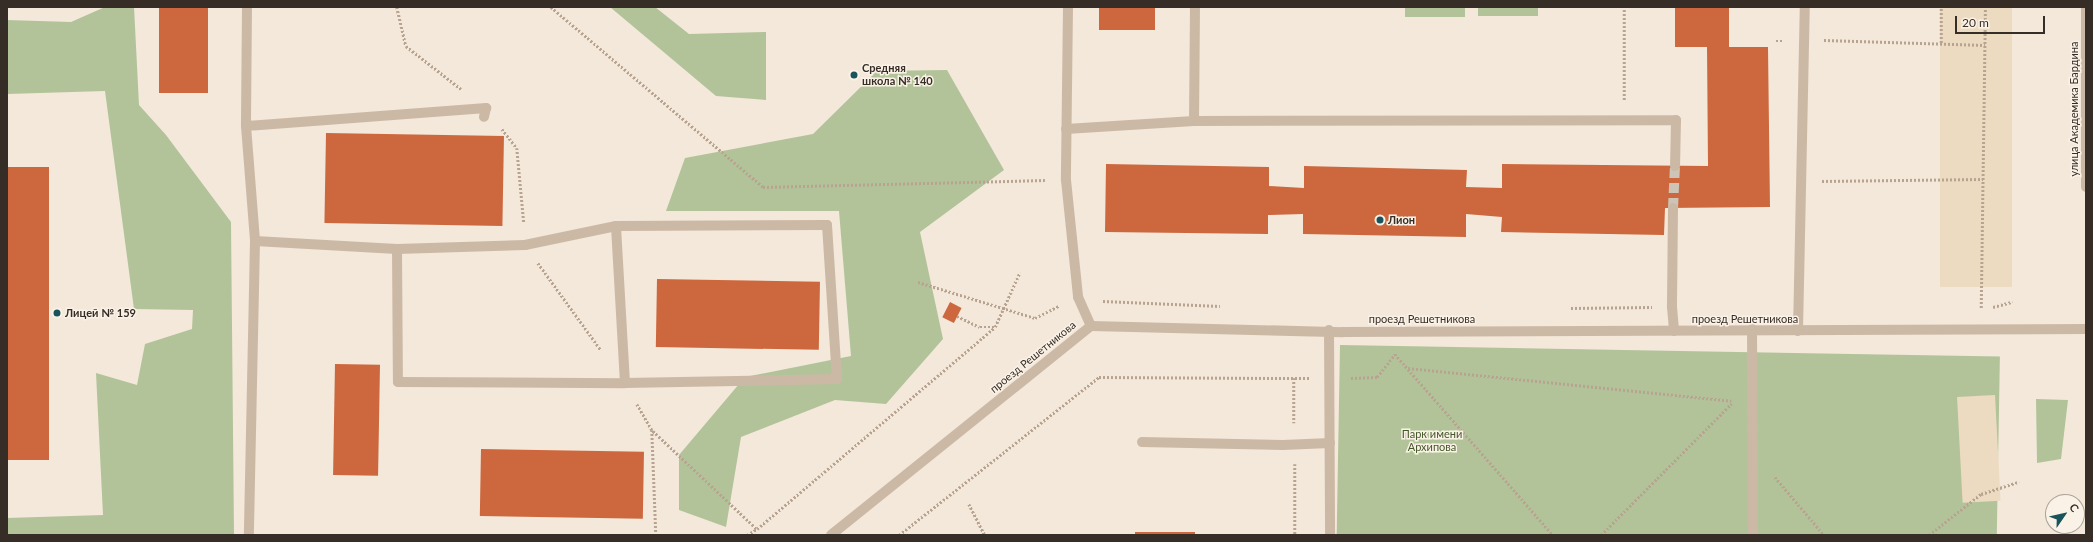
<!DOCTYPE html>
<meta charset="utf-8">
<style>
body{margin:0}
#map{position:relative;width:2093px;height:542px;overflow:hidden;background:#f3e8da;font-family:Lato,sans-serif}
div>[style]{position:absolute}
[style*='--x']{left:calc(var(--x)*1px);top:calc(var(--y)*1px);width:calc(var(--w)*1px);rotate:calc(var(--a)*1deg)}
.green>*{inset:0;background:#b2c399;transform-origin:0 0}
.plaza>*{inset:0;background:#ecdbc0;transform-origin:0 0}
.building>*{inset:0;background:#cd683e;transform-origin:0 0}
.minor-tunnel>*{height:10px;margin-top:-5px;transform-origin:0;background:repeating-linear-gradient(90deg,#cdc3b6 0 10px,transparent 0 15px)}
.path>*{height:2.5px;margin-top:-1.25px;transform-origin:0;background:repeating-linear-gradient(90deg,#b7a38f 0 2px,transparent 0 4px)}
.minor>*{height:10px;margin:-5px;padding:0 5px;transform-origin:5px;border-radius:5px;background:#ccb9a5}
.dots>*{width:11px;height:11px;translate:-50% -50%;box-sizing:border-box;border:2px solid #faf2e6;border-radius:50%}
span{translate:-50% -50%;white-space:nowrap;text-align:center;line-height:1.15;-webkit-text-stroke:3px #faf2e6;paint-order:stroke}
.poi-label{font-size:11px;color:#372d27;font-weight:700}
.left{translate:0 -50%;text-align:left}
.street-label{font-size:11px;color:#372d27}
.park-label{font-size:11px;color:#435729}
.frame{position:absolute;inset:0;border:8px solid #372d27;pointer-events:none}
.north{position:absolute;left:2045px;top:494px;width:40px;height:40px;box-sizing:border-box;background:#faf2e6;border:1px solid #aca39a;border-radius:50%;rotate:56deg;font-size:11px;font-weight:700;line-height:16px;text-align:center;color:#372d27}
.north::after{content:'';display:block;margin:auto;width:14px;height:18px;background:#1a535b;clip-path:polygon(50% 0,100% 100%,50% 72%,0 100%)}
.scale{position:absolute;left:1955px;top:16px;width:90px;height:18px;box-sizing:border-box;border:2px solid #372d27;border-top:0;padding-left:5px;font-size:12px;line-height:14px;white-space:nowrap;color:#372d27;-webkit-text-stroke:3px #faf2e6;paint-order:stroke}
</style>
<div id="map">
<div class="green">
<div style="clip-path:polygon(105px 7px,134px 7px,139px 105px,166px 135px,231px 222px,234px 535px,7px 535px,7px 518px,103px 515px,96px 373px,137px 385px,145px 344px,192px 329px,193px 310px,134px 309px,105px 91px,7px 94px,7px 20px,71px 22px)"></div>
<div style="clip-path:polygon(610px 7px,655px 7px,689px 34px,766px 32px,766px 100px,716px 96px)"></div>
<div style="left:1405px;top:7px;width:60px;height:10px"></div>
<div style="left:1478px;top:7px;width:60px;height:9px"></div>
<div style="clip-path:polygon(947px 70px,1004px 170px,920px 232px,943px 339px,886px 404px,835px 400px,741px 437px,726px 527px,679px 510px,679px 455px,745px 377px,851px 356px,839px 211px,666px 211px,685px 158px,813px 134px,877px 71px)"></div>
<div style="left:1340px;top:345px;width:660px;height:190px;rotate:1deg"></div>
<div style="clip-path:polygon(2036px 399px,2068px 400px,2061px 459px,2037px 463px)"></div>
</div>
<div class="plaza">
<div style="left:1940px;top:7px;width:72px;height:280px"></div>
<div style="left:1995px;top:395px;width:106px;height:38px;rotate:87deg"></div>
</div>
<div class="building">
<div style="left:159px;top:7px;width:49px;height:86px"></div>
<div style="left:1099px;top:7px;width:56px;height:23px"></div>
<div style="clip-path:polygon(1675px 7px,1729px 7px,1729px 47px,1768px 47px,1770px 207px,1665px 208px,1664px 235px,1501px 232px,1502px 217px,1466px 214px,1466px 237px,1303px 234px,1303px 214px,1268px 215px,1268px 234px,1105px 232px,1106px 164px,1269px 167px,1269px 186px,1304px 188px,1304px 166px,1467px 170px,1466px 187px,1502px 188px,1502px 164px,1708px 166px,1707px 47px,1675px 47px)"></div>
<div style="left:326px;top:133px;width:178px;height:90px;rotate:1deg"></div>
<div style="left:7px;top:167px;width:42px;height:293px"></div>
<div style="left:657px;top:279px;width:163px;height:68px;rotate:1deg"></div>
<div style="left:950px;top:302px;width:13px;height:17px;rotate:27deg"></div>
<div style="left:335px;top:364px;width:45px;height:111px;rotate:1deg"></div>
<div style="left:481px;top:449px;width:163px;height:67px;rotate:1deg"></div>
<div style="left:1135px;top:532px;width:60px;height:3px"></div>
</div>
<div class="minor-tunnel">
<div style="--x:1673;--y:208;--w:42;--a:-87.3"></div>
</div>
<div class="path">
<div style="--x:397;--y:7;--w:40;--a:77"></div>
<div style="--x:406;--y:46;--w:70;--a:38"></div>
<div style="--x:551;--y:7;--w:278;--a:40.3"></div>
<div style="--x:763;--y:187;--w:282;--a:-1.4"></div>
<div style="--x:1824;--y:40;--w:161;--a:1.8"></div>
<div style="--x:1776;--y:41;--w:7;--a:0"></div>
<div style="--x:1941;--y:43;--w:36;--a:-90"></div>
<div style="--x:1624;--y:100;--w:93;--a:-90"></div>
<div style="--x:502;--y:129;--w:24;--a:52"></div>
<div style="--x:517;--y:148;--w:76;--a:84.7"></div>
<div style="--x:1822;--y:181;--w:161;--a:-0.7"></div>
<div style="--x:538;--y:263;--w:107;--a:54.1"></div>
<div style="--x:918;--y:282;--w:122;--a:17.1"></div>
<div style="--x:1035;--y:318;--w:27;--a:-27"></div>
<div style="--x:1103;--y:301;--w:117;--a:2.4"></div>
<div style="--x:1993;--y:307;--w:20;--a:-15"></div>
<div style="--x:1571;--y:308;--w:81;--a:-0.7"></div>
<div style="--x:1981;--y:308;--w:301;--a:-89.2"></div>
<div style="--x:957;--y:316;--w:25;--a:26"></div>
<div style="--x:980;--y:327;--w:15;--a:0"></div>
<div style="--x:1408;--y:368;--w:325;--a:5.8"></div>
<div style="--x:1294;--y:378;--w:45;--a:90"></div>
<div style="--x:1351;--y:378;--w:26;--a:-2"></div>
<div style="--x:1377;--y:377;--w:29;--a:-52"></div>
<div style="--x:1395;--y:354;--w:240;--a:48.9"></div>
<div style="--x:637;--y:404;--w:30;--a:60"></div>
<div style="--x:652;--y:430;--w:105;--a:87.8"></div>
<div style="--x:653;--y:431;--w:143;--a:43.3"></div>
<div style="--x:1295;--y:464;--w:71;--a:90"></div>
<div style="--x:1775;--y:477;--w:76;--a:49.8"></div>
<div style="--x:969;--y:504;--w:35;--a:63"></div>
<div style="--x:747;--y:535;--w:12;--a:-31"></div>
<div style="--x:757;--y:529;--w:312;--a:-40.3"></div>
<div style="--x:995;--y:327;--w:60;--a:-65.6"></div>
<div style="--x:899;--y:535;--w:255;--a:-38.3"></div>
<div style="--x:1099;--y:377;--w:211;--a:0.3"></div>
<div style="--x:1601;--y:535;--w:185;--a:-45.2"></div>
<div style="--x:1929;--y:535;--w:66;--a:-38.3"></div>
<div style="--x:1981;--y:494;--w:40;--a:-18"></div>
</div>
<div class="minor">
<div style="--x:247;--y:7;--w:119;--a:90.5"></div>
<div style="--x:246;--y:126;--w:115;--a:85.5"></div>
<div style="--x:255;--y:241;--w:294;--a:91.2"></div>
<div style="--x:1068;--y:7;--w:173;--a:90.7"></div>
<div style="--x:1066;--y:180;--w:118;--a:84.1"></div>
<div style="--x:1078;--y:297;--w:32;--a:66"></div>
<div style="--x:1195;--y:7;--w:114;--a:90.5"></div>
<div style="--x:1194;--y:121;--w:482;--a:-0.1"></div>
<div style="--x:1676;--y:120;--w:46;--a:91.2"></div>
<div style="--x:2086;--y:7;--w:180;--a:90"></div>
<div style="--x:246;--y:126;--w:241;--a:-4.3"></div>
<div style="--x:486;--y:108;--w:9;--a:103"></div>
<div style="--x:1066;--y:129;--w:128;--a:-3.6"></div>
<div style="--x:1673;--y:208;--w:99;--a:90.6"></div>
<div style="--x:1672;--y:307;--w:24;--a:85"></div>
<div style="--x:255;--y:241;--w:142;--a:3.2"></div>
<div style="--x:397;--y:249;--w:128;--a:-1.8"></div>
<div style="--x:525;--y:245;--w:93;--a:-11.8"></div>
<div style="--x:616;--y:226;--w:211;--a:-0.3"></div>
<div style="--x:827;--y:225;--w:154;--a:86.3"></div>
<div style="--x:837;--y:379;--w:212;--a:178.9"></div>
<div style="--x:397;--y:249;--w:133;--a:89.6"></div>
<div style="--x:398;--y:382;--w:227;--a:0.3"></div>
<div style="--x:625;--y:383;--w:157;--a:-93.3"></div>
<div style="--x:1752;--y:329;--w:206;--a:89.7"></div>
<div style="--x:1329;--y:330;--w:205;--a:89.7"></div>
<div style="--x:1798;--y:331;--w:324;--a:-88.8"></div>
<div style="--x:1142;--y:442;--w:141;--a:1.2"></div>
<div style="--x:1283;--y:445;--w:47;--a:-2.4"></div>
<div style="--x:831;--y:535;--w:334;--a:-38.8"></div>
<div style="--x:1091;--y:326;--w:252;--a:1.4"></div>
<div style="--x:1343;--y:332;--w:743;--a:-0.23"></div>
</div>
<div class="dots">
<div style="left:854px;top:75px;background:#1a535b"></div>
<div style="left:1380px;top:220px;background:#1a535b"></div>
<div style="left:57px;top:313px;background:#1a535b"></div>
</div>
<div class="poi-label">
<span class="left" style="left:862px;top:75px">Средняя<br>школа № 140</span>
<span class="left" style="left:1388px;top:220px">Лион</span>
<span class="left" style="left:65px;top:313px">Лицей № 159</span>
</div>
<div class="street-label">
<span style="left:2074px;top:109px;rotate:-90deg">улица Академика Бардина</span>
<span style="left:1422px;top:319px">проезд Решетникова</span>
<span style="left:1745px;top:319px">проезд Решетникова</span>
<span style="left:1033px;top:357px;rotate:-39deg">проезд Решетникова</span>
</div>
<div class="park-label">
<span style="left:1432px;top:441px">Парк имени<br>Архипова</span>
</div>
<div class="frame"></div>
<div class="north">С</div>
<div class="scale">20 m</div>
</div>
